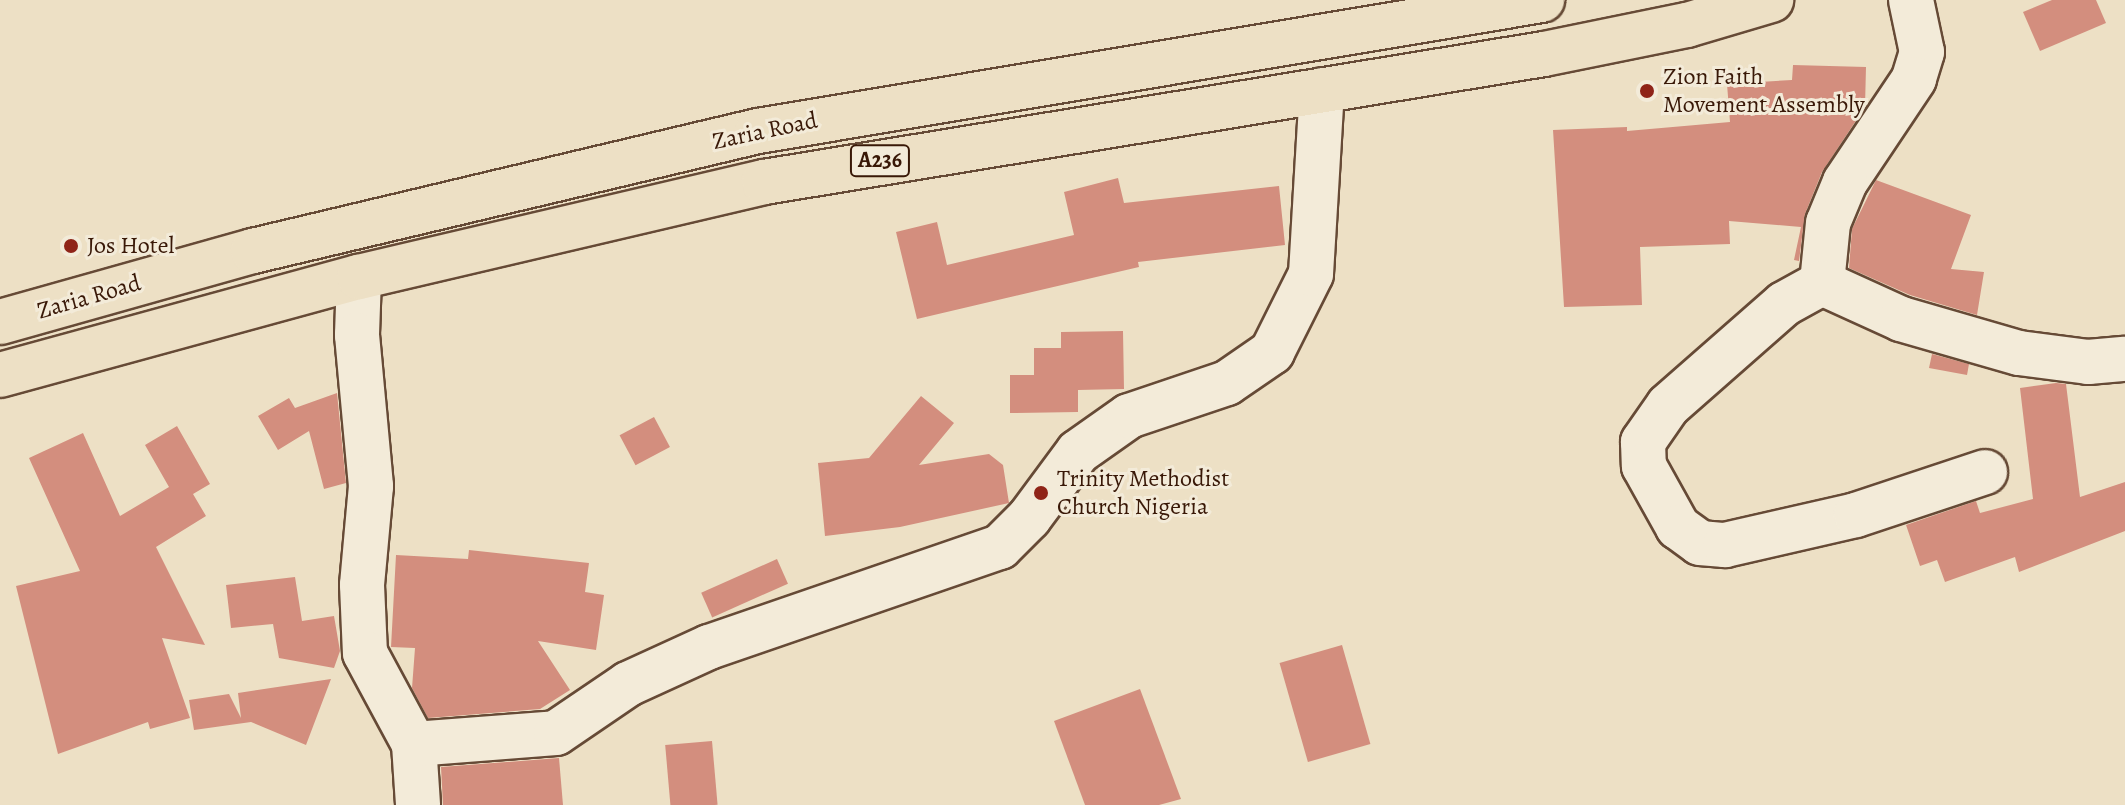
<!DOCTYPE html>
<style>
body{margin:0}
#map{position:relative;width:2125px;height:805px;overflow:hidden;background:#ede0c5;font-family:Alegreya,serif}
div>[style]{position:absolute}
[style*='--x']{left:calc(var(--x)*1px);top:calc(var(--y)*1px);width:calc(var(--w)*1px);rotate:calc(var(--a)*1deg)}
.building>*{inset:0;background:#d38e7e;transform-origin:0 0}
.roads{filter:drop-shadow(2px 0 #664a36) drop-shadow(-2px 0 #664a36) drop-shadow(0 2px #664a36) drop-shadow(0 -2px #664a36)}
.minor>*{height:44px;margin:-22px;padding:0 22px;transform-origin:22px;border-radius:22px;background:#f3ebd9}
.highway>*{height:44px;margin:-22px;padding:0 22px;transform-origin:22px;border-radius:22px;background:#ede0c5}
.dots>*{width:22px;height:22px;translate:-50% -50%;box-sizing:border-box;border:4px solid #f3ebd9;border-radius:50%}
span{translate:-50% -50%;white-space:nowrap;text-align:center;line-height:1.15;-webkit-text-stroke:6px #f3ebd9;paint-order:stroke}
.shield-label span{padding:2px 6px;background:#f3ebd9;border:2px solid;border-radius:6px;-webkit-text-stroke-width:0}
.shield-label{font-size:22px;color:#391807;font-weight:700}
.poi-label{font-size:24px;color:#391807}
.left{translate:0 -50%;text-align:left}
.street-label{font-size:24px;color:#391807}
</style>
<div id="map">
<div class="building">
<div style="clip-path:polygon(2052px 0,2096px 0,2106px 23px,2040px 51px,2023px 12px)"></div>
<div style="clip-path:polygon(1793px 65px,1866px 67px,1865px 107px,1822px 172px,1805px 214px,1799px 261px,1794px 260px,1801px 227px,1729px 221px,1730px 244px,1640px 247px,1642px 305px,1564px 307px,1553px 130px,1627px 127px,1627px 131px,1730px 122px,1727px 84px,1792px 80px)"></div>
<div style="clip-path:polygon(1118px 178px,1124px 203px,1279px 186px,1285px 245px,1138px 262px,1139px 267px,917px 319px,896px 232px,937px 222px,947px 265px,1074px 235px,1064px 192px)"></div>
<div style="clip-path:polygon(1876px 180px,1971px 215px,1951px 269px,1984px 272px,1977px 315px,1910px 295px,1849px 268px,1852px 229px)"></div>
<div style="clip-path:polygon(1123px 331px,1124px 389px,1078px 390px,1078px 412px,1010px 413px,1010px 375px,1034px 375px,1034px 348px,1061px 348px,1061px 332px)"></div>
<div style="clip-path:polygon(1932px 354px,1969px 364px,1967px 375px,1929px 368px)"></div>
<div style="clip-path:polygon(2056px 383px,2066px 384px,2080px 497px,2125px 482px,2125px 531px,2019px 572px,2015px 557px,1945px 582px,1937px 560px,1920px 566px,1906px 525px,1976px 501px,1980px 513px,2033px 499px,2020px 388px)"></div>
<div style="clip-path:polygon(337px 393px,346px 483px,324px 489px,309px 431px,278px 450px,258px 416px,289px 398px,295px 408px)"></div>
<div style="clip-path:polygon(921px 396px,954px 423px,919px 465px,989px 454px,1003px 465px,1009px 503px,900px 527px,825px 536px,818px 463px,869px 458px)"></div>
<div style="left:654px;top:417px;width:34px;height:39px;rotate:62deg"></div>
<div style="clip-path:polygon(177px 426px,210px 484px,193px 494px,206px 516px,156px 547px,205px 645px,162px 638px,190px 718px,150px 729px,148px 722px,58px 754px,16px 586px,80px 571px,29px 458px,83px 433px,120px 516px,169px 487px,145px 445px)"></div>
<div style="clip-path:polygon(469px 550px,589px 563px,585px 592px,604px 595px,596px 650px,538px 641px,570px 690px,540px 709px,428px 718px,412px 688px,415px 648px,391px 647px,396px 555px,468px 559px)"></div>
<div style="left:777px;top:559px;width:27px;height:83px;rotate:66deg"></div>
<div style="clip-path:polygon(295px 577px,302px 621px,334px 616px,340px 651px,334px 668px,279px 658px,273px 624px,231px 628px,226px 585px)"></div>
<div style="left:1342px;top:645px;width:103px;height:65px;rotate:74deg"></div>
<div style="clip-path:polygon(331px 679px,306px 745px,251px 722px,194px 730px,189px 700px,229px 694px,241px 718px,238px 693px)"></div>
<div style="clip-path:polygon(1140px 689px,1181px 799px,1159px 805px,1085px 805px,1054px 721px)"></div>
<div style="left:712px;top:741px;width:64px;height:47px;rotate:85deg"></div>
<div style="clip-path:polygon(559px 758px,563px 805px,443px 805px,441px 767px)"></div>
</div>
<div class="roads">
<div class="minor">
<div style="--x:1911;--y:0;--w:53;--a:78.1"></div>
<div style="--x:1922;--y:52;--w:28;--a:107"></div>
<div style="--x:1914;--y:79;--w:124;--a:123.8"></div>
<div style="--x:1845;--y:182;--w:44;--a:112.5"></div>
<div style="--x:1828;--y:223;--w:60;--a:95.7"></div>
<div style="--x:1822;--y:283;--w:43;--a:151.1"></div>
<div style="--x:1784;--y:304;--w:154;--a:138.7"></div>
<div style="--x:1668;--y:406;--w:44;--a:124.8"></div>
<div style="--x:1643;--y:442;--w:24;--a:88"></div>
<div style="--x:1644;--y:466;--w:70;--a:60.9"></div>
<div style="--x:1678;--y:527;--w:27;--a:36"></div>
<div style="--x:1700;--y:543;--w:25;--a:5"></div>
<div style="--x:1725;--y:545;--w:134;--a:-12.9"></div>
<div style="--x:1856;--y:515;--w:136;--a:-18.4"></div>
<div style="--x:359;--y:277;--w:58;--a:92"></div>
<div style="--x:357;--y:335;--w:152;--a:84.7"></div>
<div style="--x:371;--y:486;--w:99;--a:95.2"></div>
<div style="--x:362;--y:585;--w:68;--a:87.5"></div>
<div style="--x:365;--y:653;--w:103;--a:61.7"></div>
<div style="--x:414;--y:744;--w:61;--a:86.2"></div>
<div style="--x:1822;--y:283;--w:87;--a:24.5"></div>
<div style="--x:1901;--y:319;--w:123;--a:16.1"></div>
<div style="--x:2019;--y:353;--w:70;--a:7.4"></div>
<div style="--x:2088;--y:362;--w:37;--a:-5"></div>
<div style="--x:414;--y:744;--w:142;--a:-4.4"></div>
<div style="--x:556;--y:733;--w:87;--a:-34.2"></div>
<div style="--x:628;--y:684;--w:89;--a:-24.6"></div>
<div style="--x:709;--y:647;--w:308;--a:-19"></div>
<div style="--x:1000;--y:547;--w:41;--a:-45"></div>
<div style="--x:1029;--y:518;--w:82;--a:-53.4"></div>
<div style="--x:1078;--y:452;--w:62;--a:-35.2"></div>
<div style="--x:1129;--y:416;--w:103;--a:-18.6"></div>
<div style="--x:1227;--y:383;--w:55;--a:-34.6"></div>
<div style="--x:1272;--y:352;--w:87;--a:-63.4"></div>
<div style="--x:1311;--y:274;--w:184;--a:-86.6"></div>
</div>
<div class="highway">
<div style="--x:0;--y:322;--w:263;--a:-15.7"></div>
<div style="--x:253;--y:251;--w:519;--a:-13.37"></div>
<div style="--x:758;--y:131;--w:795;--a:-9.49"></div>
<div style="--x:0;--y:375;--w:372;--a:-15.3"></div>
<div style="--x:359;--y:277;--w:416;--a:-13.2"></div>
<div style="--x:764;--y:182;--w:790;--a:-9.32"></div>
<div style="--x:1544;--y:54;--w:146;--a:-11.5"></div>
<div style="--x:1687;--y:25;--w:88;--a:-16.6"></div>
</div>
</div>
<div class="dots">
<div style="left:1647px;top:91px;background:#8f2418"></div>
<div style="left:71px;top:246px;background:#8f2418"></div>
<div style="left:1041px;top:493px;background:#8f2418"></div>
</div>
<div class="shield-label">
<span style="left:880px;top:161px">A236</span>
</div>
<div class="poi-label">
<span class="left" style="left:1663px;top:91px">Zion Faith<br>Movement Assembly</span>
<span class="left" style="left:87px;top:246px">Jos Hotel</span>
<span class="left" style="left:1057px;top:493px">Trinity Methodist<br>Church Nigeria</span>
</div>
<div class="street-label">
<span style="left:765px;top:131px;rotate:-12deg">Zaria Road</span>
<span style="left:89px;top:297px;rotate:-16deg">Zaria Road</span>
</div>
</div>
